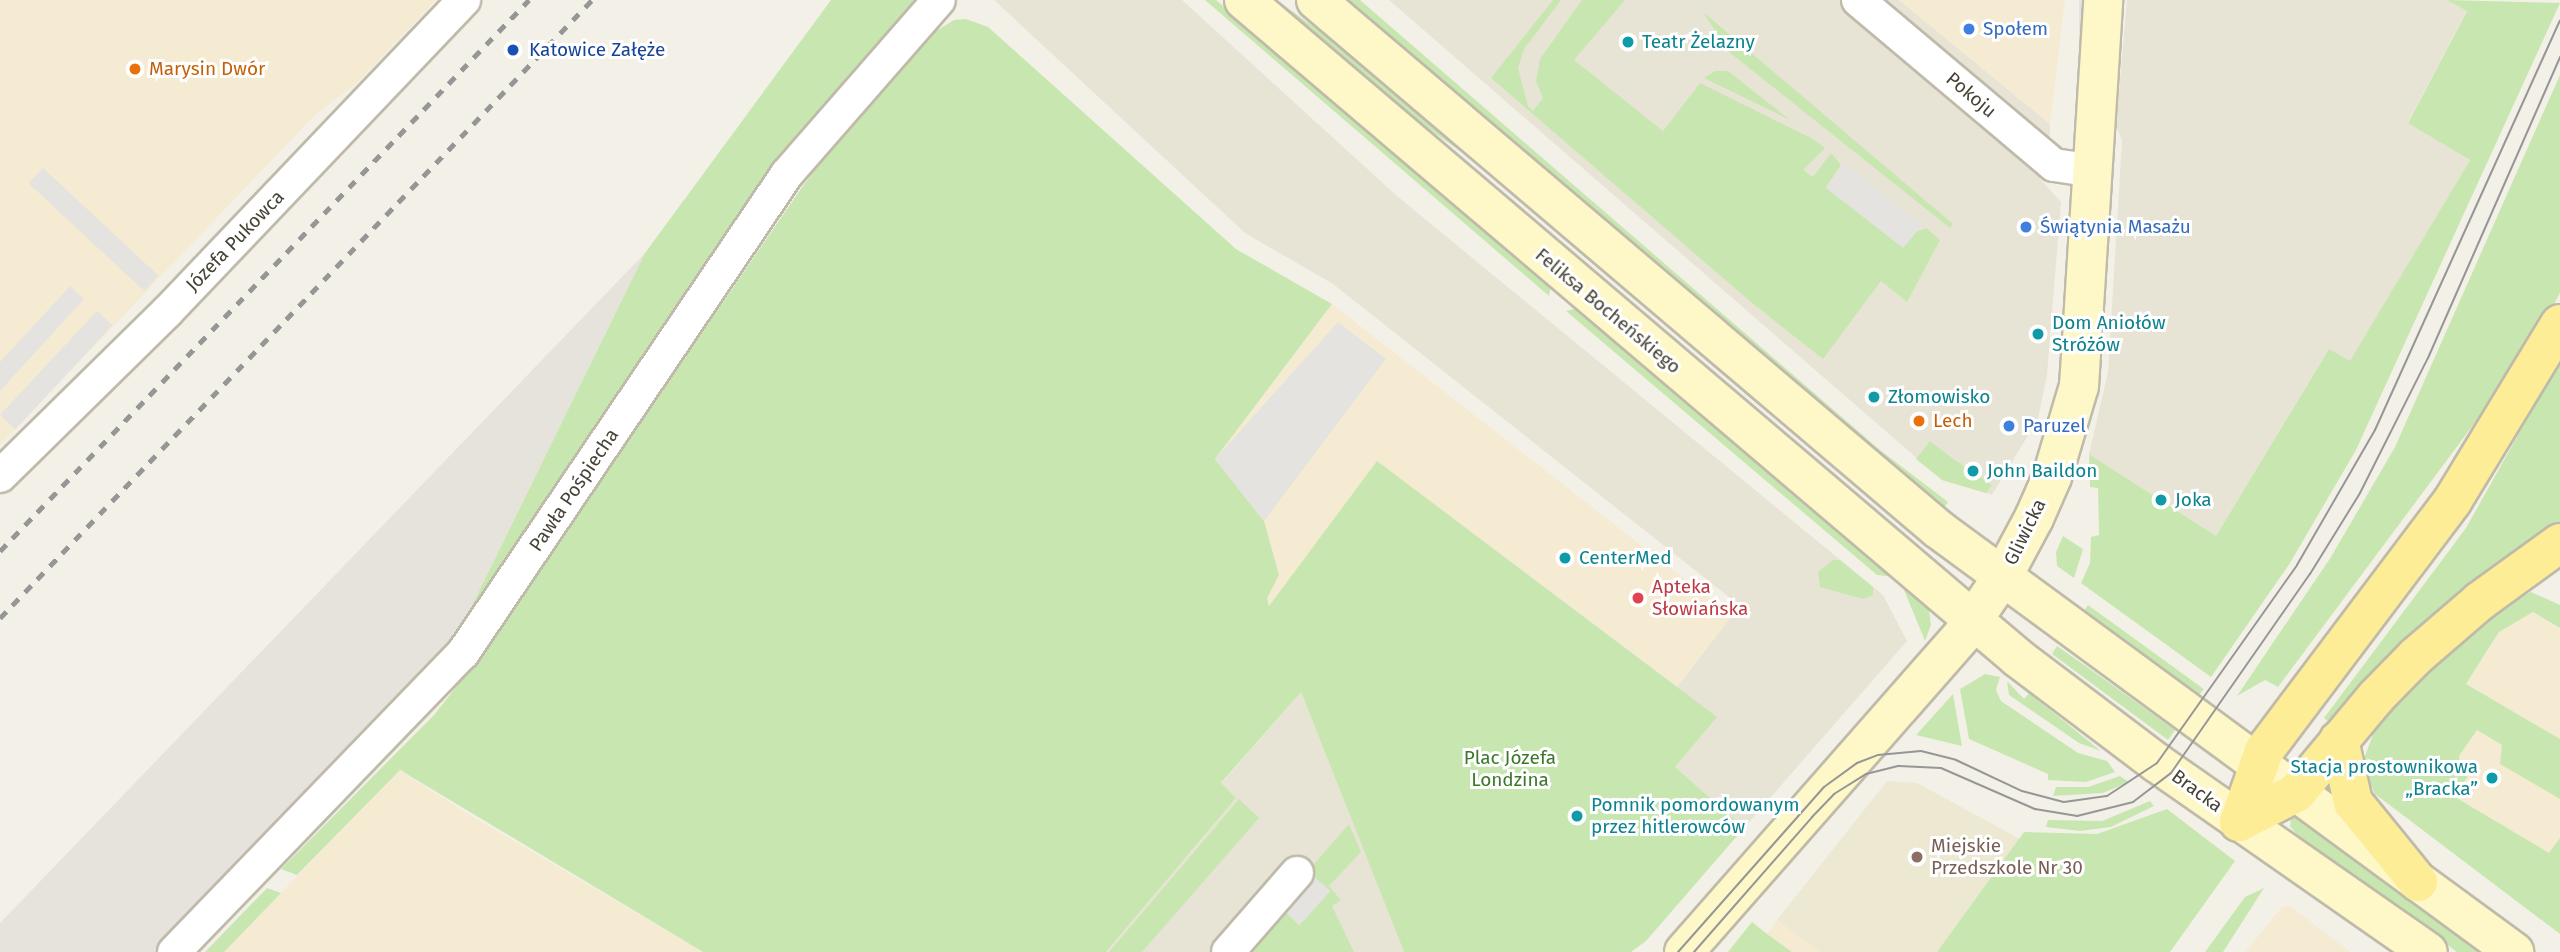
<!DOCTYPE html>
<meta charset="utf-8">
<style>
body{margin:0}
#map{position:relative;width:2560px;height:952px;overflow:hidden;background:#f3f1e7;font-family:"Fira Sans",sans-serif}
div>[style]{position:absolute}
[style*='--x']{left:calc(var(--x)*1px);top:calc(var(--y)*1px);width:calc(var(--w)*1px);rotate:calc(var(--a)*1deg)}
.residential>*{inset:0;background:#e7e4d5}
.commercial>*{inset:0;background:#f5ebd2}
.industrial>*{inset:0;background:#e6e3dc}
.education>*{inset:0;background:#ece8d1}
.green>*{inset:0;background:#c8e7b0;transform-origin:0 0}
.parking>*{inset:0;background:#e5e3df;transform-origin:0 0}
.roads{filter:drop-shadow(2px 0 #bfbaaa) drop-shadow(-2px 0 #bfbaaa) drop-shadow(0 2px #bfbaaa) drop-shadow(0 -2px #bfbaaa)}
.street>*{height:32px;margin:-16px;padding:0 16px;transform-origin:16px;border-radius:16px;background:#fff}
.secondary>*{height:38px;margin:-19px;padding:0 19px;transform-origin:19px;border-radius:19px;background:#fef7c7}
.primary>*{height:38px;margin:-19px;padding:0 19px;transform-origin:19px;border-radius:19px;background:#fded96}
.tram>*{height:2px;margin:-1px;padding:0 1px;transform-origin:1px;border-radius:1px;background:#969696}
.rail>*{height:5px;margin-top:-2.5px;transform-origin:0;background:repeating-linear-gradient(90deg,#969696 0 9px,transparent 0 18px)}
.dots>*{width:19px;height:19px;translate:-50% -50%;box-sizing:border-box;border:4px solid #fff;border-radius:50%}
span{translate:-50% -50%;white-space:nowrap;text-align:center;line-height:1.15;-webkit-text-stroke:6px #fff;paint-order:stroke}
.shop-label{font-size:19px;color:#366cbe}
.left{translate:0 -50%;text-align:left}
.culture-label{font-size:19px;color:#0d838f}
.right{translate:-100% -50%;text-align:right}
.transit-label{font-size:19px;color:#164399}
.food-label{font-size:19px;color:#c56008}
.street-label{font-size:19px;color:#464236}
.health-label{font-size:19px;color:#be3a42}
.park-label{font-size:19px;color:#3d782a}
.education-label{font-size:19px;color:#785e54}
</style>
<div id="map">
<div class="residential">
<div style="clip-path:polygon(994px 0,1182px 0,1397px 196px,1883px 595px,1907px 641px,1744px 828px,1674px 767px,1716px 717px,1677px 687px,1739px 605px,1333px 284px,1245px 233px)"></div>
<div style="clip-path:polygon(1389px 0,1899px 0,2050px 124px,2050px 145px,2040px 179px,2061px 202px,2047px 375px,2038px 419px,1992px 495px,1942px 480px)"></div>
<div style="clip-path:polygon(2127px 0,2447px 0,2467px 10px,2408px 122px,2470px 160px,2350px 362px,2329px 349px,2216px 536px,2089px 454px,2108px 372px,2122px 141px,2116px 125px)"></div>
<div style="clip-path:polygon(1301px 692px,1404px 952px,1106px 952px,1236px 798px,1221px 784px)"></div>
</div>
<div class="commercial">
<div style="clip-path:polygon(0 0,436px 0,357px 83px,313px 117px,0 445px)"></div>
<div style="clip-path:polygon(1899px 0,2065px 0,2050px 124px)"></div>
<div style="clip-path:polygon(1332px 304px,1732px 616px,1677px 687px,1377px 462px,1269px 607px,1215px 459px)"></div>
<div style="clip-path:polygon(2533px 612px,2560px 629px,2560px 902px,2405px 755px,2466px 684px,2499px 632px)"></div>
<div style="clip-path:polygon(399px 770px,468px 814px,703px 952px,224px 952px)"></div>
<div style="clip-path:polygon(2290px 906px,2351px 952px,2245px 952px,2282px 907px)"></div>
<div style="clip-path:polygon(1777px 920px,1820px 952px,1727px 952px,1752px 922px,1767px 934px)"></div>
</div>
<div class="industrial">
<div style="clip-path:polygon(645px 253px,455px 640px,158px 952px,0 952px,0 923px)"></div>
</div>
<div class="education">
<div style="clip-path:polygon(1887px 781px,1917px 783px,2020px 839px,1937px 952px,1820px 952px,1777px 920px)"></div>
</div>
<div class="green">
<div style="clip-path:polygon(831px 0,923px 0,455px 640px,645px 253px)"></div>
<div style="clip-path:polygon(1205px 0,1216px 0,1551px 284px,1549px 296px)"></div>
<div style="clip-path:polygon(1266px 0,1277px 0,1374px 71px,1766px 401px,1761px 407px,1470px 158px,1355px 77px)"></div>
<div style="clip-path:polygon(1338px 0,1360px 0,1880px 450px,1948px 502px,1941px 512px)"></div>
<div style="clip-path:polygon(1553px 0,1561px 0,1524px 49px,1518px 68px,1528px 106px,1533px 111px,1543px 98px,1536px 81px,1540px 59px,1582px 0,1625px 0,1574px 60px,1663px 131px,1700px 83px,1813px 139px,1825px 148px,1803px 170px,1813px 177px,1831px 153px,1841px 165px,1826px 187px,1903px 247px,1917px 231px,1926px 228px,1940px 240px,1907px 302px,1881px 281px,1823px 359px,1751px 302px,1491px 78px)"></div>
<div style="clip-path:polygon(2447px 0,2560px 3px,2356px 450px,2290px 563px,2211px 677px,2081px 583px,2090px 563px,2091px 537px,2099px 535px,2098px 488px,2090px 487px,2089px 454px,2216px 536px,2329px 349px,2350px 361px,2470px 160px,2408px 123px,2467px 11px)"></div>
<div style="clip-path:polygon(1703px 12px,1953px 224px,1950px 228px,1729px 52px)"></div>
<div style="clip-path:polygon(966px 19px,988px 27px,1236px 249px,1332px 304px,1215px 459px,1264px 521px,1279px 575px,1267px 598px,1269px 606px,1377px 461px,1717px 717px,1675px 767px,1744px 828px,1646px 941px,1631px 952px,1404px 952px,1301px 692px,1221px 783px,1236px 798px,1106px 952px,703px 952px,400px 770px,297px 875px,281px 869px,434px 715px,475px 663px,805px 183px,866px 105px,933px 33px,954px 20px)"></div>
<div style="clip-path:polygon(1715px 71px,1728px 71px,1790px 120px,1704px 78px)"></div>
<div style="clip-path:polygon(2560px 75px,2560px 293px,2555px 302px,2520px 362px,2278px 687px,2265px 680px,2237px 696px,2331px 557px,2395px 447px)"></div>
<div style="clip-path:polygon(1578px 308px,1892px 571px,1887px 576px,1877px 575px,1566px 311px)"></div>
<div style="clip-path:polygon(2560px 360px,2560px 525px,2333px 725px,2324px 718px,2466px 528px)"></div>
<div style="clip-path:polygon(1930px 441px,1952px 458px,1992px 485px,1986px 493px,1942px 480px,1916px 459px)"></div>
<div style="clip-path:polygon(2063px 536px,2083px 549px,2074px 578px,2057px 566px,2056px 552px)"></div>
<div style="clip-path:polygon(1833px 560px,1840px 560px,1873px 587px,1873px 595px,1863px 599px,1820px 587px,1818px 572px)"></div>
<div style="clip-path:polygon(1905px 582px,1929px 610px,1931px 625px,1925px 641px,1902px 585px)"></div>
<div style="clip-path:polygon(2531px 592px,2560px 605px,2560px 628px,2533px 612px,2499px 632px,2466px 684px,2560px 739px,2560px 799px,2500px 764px,2502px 745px,2477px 730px,2459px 756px,2460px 765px,2470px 772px,2455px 797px,2549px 853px,2560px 838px,2560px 934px,2375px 794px,2361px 767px,2375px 729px,2407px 691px,2487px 618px)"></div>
<div style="left:2088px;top:605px;width:143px;height:13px;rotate:36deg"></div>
<div style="clip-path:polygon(2057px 646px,2090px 669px,2175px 730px,2168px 740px,2052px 654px)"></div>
<div style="clip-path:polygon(1985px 674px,2000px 677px,1996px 690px,2001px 701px,2078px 753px,2107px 761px,2115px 772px,2086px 782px,2048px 780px,2048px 774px,1969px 739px,1960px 689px)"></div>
<div style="clip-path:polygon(2007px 681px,2024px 699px,2029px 693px,2101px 751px,2079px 743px,2009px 695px)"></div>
<div style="clip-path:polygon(1953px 694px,1962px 746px,1916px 735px)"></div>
<div style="clip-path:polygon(2120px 776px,2129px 782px,2103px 793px,2053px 796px,2056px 787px,2088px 787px)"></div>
<div style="clip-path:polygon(1239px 799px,1259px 818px,1142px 952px,1109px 952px)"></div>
<div style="clip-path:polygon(2150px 801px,2154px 806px,2111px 827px,2080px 831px,2046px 827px,2048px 820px,2102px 821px)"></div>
<div style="clip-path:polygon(2167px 809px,2235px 861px,2170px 952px,1937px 952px,2024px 832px,2097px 834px)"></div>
<div style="clip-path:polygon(2292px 813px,2490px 952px,2457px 952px,2297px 835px,2290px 826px)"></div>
<div style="clip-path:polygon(1349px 824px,1361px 852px,1329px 886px,1341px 900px,1332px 906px,1354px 952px,1237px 952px,1278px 905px,1300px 926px,1308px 871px)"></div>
<div style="clip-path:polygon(267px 888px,281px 893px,224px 952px,205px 952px)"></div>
<div style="clip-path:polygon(2264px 888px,2223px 952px,2205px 952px,2245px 897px)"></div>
<div style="clip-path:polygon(1752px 922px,1767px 934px,1792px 952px,1728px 952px)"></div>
</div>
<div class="parking">
<div style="left:2079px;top:0;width:9px;height:108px"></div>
<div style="clip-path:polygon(1840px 160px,1926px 228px,1917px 231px,1903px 248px,1826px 188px,1840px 170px)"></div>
<div style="left:43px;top:168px;width:158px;height:21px;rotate:43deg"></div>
<div style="clip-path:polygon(70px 286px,84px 299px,0 391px,0 362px)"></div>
<div style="left:97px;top:311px;width:21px;height:142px;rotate:43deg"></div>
<div style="clip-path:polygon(1338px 322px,1386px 359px,1264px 521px,1215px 459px)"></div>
<div style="left:1308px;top:871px;width:30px;height:45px;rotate:42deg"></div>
</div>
<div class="roads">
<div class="street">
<div style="--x:1858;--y:0;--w:256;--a:40.1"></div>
<div style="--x:2054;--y:165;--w:40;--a:8.5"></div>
<div style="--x:0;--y:476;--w:234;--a:-44.5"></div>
<div style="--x:167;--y:312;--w:431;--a:-46.4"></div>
<div style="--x:174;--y:952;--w:416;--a:-46"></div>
<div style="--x:463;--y:653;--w:578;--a:-55.93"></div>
<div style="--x:787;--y:174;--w:231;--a:-48.9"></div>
<div style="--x:1228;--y:952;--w:105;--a:-48.9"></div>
</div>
<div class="secondary">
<div style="--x:1244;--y:0;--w:1016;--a:40.37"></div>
<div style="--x:2018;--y:658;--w:174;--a:37.1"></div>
<div style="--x:2157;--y:763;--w:330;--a:34.9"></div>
<div style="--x:1316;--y:0;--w:817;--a:40.38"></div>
<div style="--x:1938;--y:529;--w:715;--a:36.29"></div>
<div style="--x:1684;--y:952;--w:424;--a:-48.7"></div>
<div style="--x:1964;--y:633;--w:69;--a:-55.6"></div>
<div style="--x:2003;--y:576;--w:66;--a:-61.9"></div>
<div style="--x:2034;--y:518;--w:45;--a:-66.3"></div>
<div style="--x:2052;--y:477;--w:95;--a:-73.5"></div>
<div style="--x:2079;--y:386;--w:387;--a:-86.4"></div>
</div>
<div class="primary">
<div style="--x:2339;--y:740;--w:64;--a:77.3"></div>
<div style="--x:2353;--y:802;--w:103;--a:50.9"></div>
<div style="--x:2239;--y:822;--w:75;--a:-70.6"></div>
<div style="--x:2264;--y:751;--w:314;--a:-53"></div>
<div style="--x:2453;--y:500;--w:206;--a:-58.7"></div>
<div style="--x:2239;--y:822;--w:64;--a:-27"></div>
<div style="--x:2296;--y:793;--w:125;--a:-50.2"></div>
<div style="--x:2376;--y:697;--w:56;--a:-45.7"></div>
<div style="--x:2415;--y:657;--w:86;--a:-40.7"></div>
<div style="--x:2480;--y:601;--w:99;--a:-35.9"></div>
</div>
</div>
<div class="tram">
<div style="--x:1678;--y:952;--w:220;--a:-48.5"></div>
<div style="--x:1824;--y:787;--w:41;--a:-36"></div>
<div style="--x:1857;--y:763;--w:22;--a:-21"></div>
<div style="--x:1878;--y:755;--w:43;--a:-5.3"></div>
<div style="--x:1921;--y:751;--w:36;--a:14"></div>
<div style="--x:1956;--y:760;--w:73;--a:25.2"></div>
<div style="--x:2022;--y:791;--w:43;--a:14.7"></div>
<div style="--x:2064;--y:802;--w:43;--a:-7.9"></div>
<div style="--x:2107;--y:796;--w:60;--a:-33.4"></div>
<div style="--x:2157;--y:763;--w:242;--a:-54.7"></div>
<div style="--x:2297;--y:565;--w:156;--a:-60"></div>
<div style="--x:2375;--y:430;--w:449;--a:-65.7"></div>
<div style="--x:1694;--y:952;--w:179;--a:-48.8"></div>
<div style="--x:1812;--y:817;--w:32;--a:-46"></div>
<div style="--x:1834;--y:794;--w:38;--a:-32"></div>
<div style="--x:1866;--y:774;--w:34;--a:-14"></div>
<div style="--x:1899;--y:766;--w:42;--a:2.7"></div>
<div style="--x:1941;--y:768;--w:103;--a:23.6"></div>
<div style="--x:2035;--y:809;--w:43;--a:9.5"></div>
<div style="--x:2077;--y:816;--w:58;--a:-14"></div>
<div style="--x:2133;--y:802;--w:48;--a:-37.3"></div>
<div style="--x:2171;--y:773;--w:243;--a:-55.1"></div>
<div style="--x:2310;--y:574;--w:95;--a:-58.3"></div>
<div style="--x:2360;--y:493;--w:151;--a:-63.3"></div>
<div style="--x:2428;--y:358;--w:329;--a:-66.3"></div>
</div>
<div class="rail">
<div style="--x:0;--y:551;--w:764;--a:-46.17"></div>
<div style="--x:0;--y:618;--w:856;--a:-46.23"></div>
</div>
<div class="dots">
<div style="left:1969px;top:29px;background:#3f7fe0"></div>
<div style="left:1628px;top:42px;background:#0f9aa8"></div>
<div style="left:513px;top:50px;background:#1a4fb4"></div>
<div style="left:135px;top:69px;background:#e8710a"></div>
<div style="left:2026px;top:227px;background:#3f7fe0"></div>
<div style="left:2038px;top:334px;background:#0f9aa8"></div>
<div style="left:1874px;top:397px;background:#0f9aa8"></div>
<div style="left:1919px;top:421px;background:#e8710a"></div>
<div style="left:2009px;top:426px;background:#3f7fe0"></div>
<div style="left:1973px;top:471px;background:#0f9aa8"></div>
<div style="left:2161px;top:500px;background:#0f9aa8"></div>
<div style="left:1565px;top:558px;background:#0f9aa8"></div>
<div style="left:1638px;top:598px;background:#e0444e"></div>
<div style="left:2492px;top:778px;background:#0f9aa8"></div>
<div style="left:1577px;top:816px;background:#0f9aa8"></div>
<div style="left:1917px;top:857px;background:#8d6e63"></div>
</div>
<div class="shop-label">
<span class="left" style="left:1983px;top:29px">Społem</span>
<span class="left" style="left:2040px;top:227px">Świątynia Masażu</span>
<span class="left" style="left:2023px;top:426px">Paruzel</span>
</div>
<div class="culture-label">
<span class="left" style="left:1642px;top:42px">Teatr Żelazny</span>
<span class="left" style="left:2052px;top:334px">Dom Aniołów<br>Stróżów</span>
<span class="left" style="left:1888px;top:397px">Złomowisko</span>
<span class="left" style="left:1987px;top:471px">John Baildon</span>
<span class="left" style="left:2175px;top:500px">Joka</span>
<span class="left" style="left:1579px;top:558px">CenterMed</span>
<span class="right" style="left:2478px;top:778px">Stacja prostownikowa<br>„Bracka”</span>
<span class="left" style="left:1591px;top:816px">Pomnik pomordowanym<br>przez hitlerowców</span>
</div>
<div class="transit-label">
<span class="left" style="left:529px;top:50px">Katowice Załęże</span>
</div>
<div class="food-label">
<span class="left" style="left:149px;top:69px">Marysin Dwór</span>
<span class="left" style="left:1933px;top:421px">Lech</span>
</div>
<div class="street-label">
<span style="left:1971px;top:95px;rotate:40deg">Pokoju</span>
<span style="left:235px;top:241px;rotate:-46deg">Józefa Pukowca</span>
<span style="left:1608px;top:311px;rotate:40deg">Feliksa Bocheńskiego</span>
<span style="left:574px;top:490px;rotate:-56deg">Pawła Pośpiecha</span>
<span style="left:2025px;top:532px;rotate:-64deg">Gliwicka</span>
<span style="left:2197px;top:791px;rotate:36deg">Bracka</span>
</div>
<div class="health-label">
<span class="left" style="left:1652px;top:598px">Apteka<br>Słowiańska</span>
</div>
<div class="park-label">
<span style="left:1510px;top:769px">Plac Józefa<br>Londzina</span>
</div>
<div class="education-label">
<span class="left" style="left:1931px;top:857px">Miejskie<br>Przedszkole Nr 30</span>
</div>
</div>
